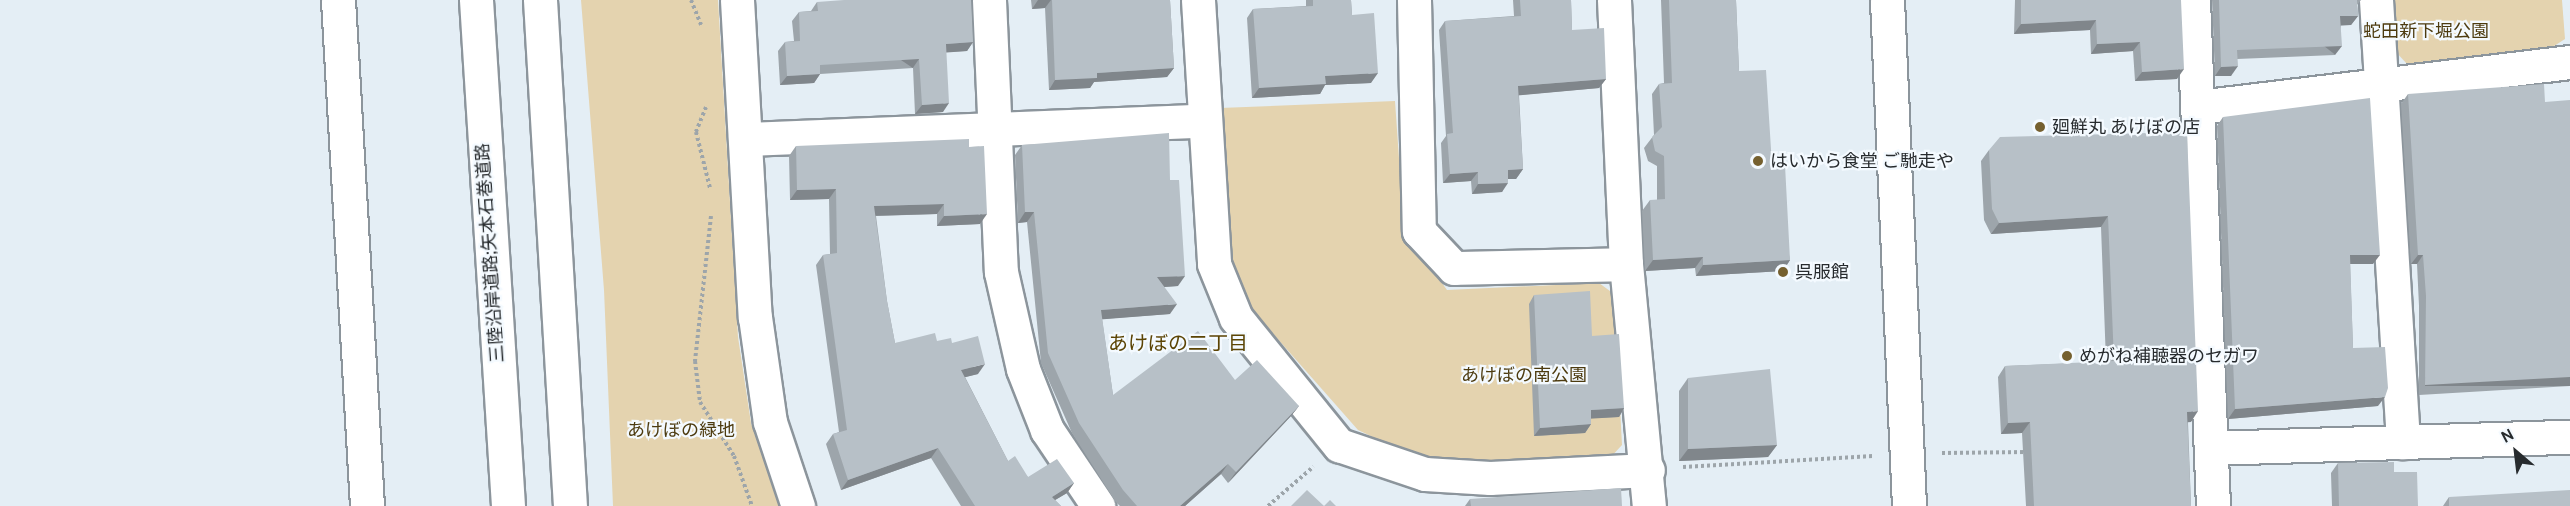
<!DOCTYPE html>
<meta charset="utf-8">
<style>
body{margin:0}
#map{position:relative;width:2570px;height:506px;overflow:hidden;background:#e4eef5;font-family:Cabin,"Noto Sans JP",sans-serif}
div>[style]{position:absolute}
[style*='--x']{left:calc(var(--x)*1px);top:calc(var(--y)*1px);width:calc(var(--w)*1px);rotate:calc(var(--a)*1deg)}
.green>*{inset:0;background:#e4d3af}
.path>*{height:4px;margin-top:-2px;transform-origin:0;background:repeating-linear-gradient(90deg,#9da5aa 0 3px,transparent 0 6px)}
.roads{filter:drop-shadow(2px 0 #8c959c) drop-shadow(-2px 0 #8c959c) drop-shadow(0 2px #8c959c) drop-shadow(0 -2px #8c959c)}
.street>*{height:33px;margin:-16.5px;padding:0 16.5px;transform-origin:16.5px;border-radius:16.5px;background:#fff}
.secondary>*{height:33px;margin:-16.5px;padding:0 16.5px;transform-origin:16.5px;border-radius:16.5px;background:#fff}
.highway>*{height:33px;margin:-16.5px;padding:0 16.5px;transform-origin:16.5px;border-radius:16.5px;background:#fff}
.wall>*{inset:0;background:#9da5ab}
.shaded-wall>*{inset:0;background:#80868b;transform-origin:0 0}
.building>*{inset:0;background:#b7c0c7}
.dots>*{width:16px;height:16px;translate:-50% -50%;box-sizing:border-box;border:3px solid #f4faff;border-radius:50%}
span{translate:-50% -50%;white-space:nowrap;text-align:center;line-height:1.15;-webkit-text-stroke:4.5px #f4faff;paint-order:stroke}
.park-label{font-size:18px;color:#4d3b0f}
.poi-label{font-size:18px;color:#272b2e}
.left{translate:0 -50%;text-align:left}
.street-label{font-size:18px;color:#272b2e}
.neighbourhood-label{font-size:20px;color:#5b4404}
.north{position:absolute;left:2486px;top:422px;width:60px;height:60px;-webkit-text-stroke:4px #f4faff;paint-order:stroke;rotate:332deg;font-size:16px;font-weight:700;line-height:24px;text-align:center;color:#272b2e}
.north::after{content:'';display:block;margin:auto;width:21px;height:27px;background:#272b2e;clip-path:polygon(50% 0,100% 100%,50% 72%,0 100%)}
</style>
<div id="map">
<div class="green">
<div style="clip-path:polygon(581px 0,718px 0,738px 337px,751px 423px,779px 506px,613px 506px,604px 290px)"></div>
<div style="clip-path:polygon(2393px 0,2562px 0,2565px 39px,2551px 48px,2408px 65px,2394px 50px)"></div>
<div style="clip-path:polygon(1395px 101px,1404px 230px,1447px 290px,1599px 283px,1614px 294px,1622px 445px,1609px 459px,1430px 464px,1358px 430px,1254px 312px,1229px 266px,1220px 108px)"></div>
</div>
<div class="path">
<div style="--x:691;--y:0;--w:27;--a:68"></div>
<div style="--x:706;--y:107;--w:27;--a:112"></div>
<div style="--x:696;--y:132;--w:58;--a:76"></div>
<div style="--x:711;--y:216;--w:146;--a:96.3"></div>
<div style="--x:695;--y:361;--w:41;--a:83"></div>
<div style="--x:700;--y:402;--w:64;--a:57.8"></div>
<div style="--x:734;--y:456;--w:53;--a:70.2"></div>
<div style="--x:1942;--y:453;--w:86;--a:-0.7"></div>
<div style="--x:1683;--y:467;--w:190;--a:-3.3"></div>
<div style="--x:1268;--y:506;--w:60;--a:-40.9"></div>
</div>
<div class="roads">
<div class="street">
<div style="--x:338;--y:0;--w:507;--a:86.72"></div>
<div style="--x:989;--y:0;--w:272;--a:87.5"></div>
<div style="--x:1001;--y:272;--w:99;--a:77.2"></div>
<div style="--x:1023;--y:369;--w:66;--a:68.5"></div>
<div style="--x:1047;--y:430;--w:92;--a:56.1"></div>
<div style="--x:1198;--y:0;--w:264;--a:86.5"></div>
<div style="--x:1214;--y:264;--w:58;--a:67.8"></div>
<div style="--x:1236;--y:318;--w:164;--a:51"></div>
<div style="--x:1339;--y:445;--w:91;--a:18.6"></div>
<div style="--x:1425;--y:474;--w:65;--a:3.5"></div>
<div style="--x:1490;--y:478;--w:158;--a:-2.9"></div>
<div style="--x:1414;--y:0;--w:231;--a:88.8"></div>
<div style="--x:1419;--y:231;--w:51;--a:46.6"></div>
<div style="--x:1454;--y:268;--w:172;--a:-1.3"></div>
<div style="--x:1614;--y:0;--w:264;--a:87.4"></div>
<div style="--x:1626;--y:264;--w:243;--a:84.6"></div>
<div style="--x:2193;--y:0;--w:506;--a:87.74"></div>
<div style="--x:2376;--y:0;--w:443;--a:86.5"></div>
<div style="--x:2198;--y:107;--w:375;--a:-6.9"></div>
<div style="--x:745;--y:139;--w:457;--a:-2.3"></div>
<div style="--x:2211;--y:448;--w:359;--a:-1.8"></div>
</div>
<div class="secondary">
<div style="--x:737;--y:0;--w:318;--a:86.8"></div>
<div style="--x:755;--y:317;--w:106;--a:81.9"></div>
<div style="--x:770;--y:422;--w:89;--a:71.6"></div>
<div style="--x:1887;--y:0;--w:506;--a:87.51"></div>
</div>
<div class="highway">
<div style="--x:476;--y:0;--w:507;--a:86.38"></div>
<div style="--x:540;--y:0;--w:507;--a:86.61"></div>
</div>
</div>
<div class="wall">
<div style="clip-path:polygon(1031px 0,1170px 0,1174px 68px,1167px 77px,1094px 82px,1090px 88px,1049px 90px,1045px 8px,1032px 9px)"></div>
<div style="clip-path:polygon(1306px 0,1351px 0,1352px 15px,1371px 83px,1325px 85px,1320px 94px,1252px 98px,1247px 18px,1253px 9px,1306px 6px)"></div>
<div style="clip-path:polygon(1513px 0,1571px 0,1572px 30px,1606px 79px,1599px 88px,1519px 95px,1523px 169px,1516px 179px,1508px 179px,1502px 192px,1472px 194px,1471px 181px,1443px 183px,1441px 143px,1446px 136px,1439px 30px,1445px 21px,1514px 16px)"></div>
<div style="clip-path:polygon(1661px 0,1736px 0,1739px 71px,1772px 165px,1790px 260px,1783px 271px,1696px 276px,1695px 268px,1645px 271px,1642px 211px,1650px 200px,1657px 200px,1657px 166px,1648px 161px,1644px 148px,1654px 135px,1652px 94px,1659px 84px,1664px 83px)"></div>
<div style="clip-path:polygon(2015px 0,2181px 0,2177px 79px,2135px 81px,2133px 51px,2091px 54px,2090px 30px,2014px 34px)"></div>
<div style="clip-path:polygon(2212px 0,2361px 0,2357px 5px,2358px 16px,2351px 25px,2341px 25px,2335px 55px,2237px 59px,2231px 76px,2215px 76px)"></div>
<div style="clip-path:polygon(817px 2px,973px 42px,967px 51px,946px 52px,943px 112px,915px 114px,913px 68px,820px 74px,814px 83px,780px 85px,778px 51px,785px 42px,794px 41px,792px 21px,799px 12px,811px 11px)"></div>
<div style="clip-path:polygon(2408px 94px,2570px 386px,2419px 395px,2419px 306px,2417px 264px,2411px 264px,2401px 104px)"></div>
<div style="clip-path:polygon(2223px 117px,2373px 264px,2350px 264px,2353px 348px,2378px 406px,2228px 419px,2217px 126px)"></div>
<div style="clip-path:polygon(2187px 132px,2191px 422px,2188px 422px,2191px 506px,2026px 506px,2022px 433px,2001px 434px,1998px 377px,2005px 366px,2106px 362px,2101px 227px,1991px 234px,1984px 220px,1981px 161px,1989px 150px)"></div>
<div style="clip-path:polygon(1022px 145px,1170px 180px,1178px 286px,1164px 287px,1170px 314px,1102px 319px,1113px 395px,1235px 380px,1299px 406px,1291px 416px,1228px 483px,1221px 474px,1185px 506px,1120px 506px,1115px 501px,1072px 433px,1041px 363px,1027px 222px,1018px 223px,1015px 155px)"></div>
<div style="clip-path:polygon(796px 146px,969px 147px,980px 224px,937px 226px,937px 214px,876px 216px,887px 301px,895px 343px,937px 341px,952px 343px,978px 374px,965px 377px,1008px 461px,1028px 477px,1074px 483px,1067px 493px,1055px 500px,1061px 506px,961px 506px,931px 458px,841px 490px,826px 444px,833px 434px,839px 432px,816px 265px,823px 255px,830px 254px,829px 199px,790px 200px,789px 156px)"></div>
<div style="clip-path:polygon(1534px 295px,1592px 336px,1624px 408px,1619px 417px,1591px 418px,1591px 424px,1585px 433px,1534px 436px,1529px 304px)"></div>
<div style="clip-path:polygon(1688px 378px,1777px 445px,1768px 457px,1679px 461px,1679px 391px)"></div>
<div style="clip-path:polygon(2338px 463px,2394px 472px,2418px 506px,2332px 506px,2331px 473px)"></div>
<div style="clip-path:polygon(2449px 497px,2570px 506px,2443px 506px)"></div>
<div style="clip-path:polygon(1470px 499px,1622px 506px,1465px 506px)"></div>
</div>
<div class="shaded-wall">
<div style="clip-path:polygon(1038px 0,1051px 0,1045px 8px,1032px 9px)"></div>
<div style="clip-path:polygon(2340px 16px,2358px 16px,2351px 25px,2334px 26px)"></div>
<div style="clip-path:polygon(2096px 20px,2090px 30px,2014px 34px,2021px 24px)"></div>
<div style="clip-path:polygon(973px 42px,967px 51px,940px 53px,946px 44px)"></div>
<div style="clip-path:polygon(2140px 42px,2133px 51px,2091px 54px,2097px 44px)"></div>
<div style="left:2342px;top:46px;width:11px;height:105px;rotate:128deg"></div>
<div style="left:919px;top:59px;width:11px;height:99px;rotate:124deg"></div>
<div style="clip-path:polygon(2238px 66px,2231px 76px,2215px 76px,2221px 67px)"></div>
<div style="clip-path:polygon(1174px 68px,1167px 77px,1094px 82px,1090px 88px,1049px 90px,1055px 80px,1097px 73px)"></div>
<div style="clip-path:polygon(2184px 69px,2177px 79px,2135px 81px,2142px 72px)"></div>
<div style="clip-path:polygon(1378px 73px,1371px 83px,1325px 85px,1320px 94px,1252px 98px,1259px 88px,1325px 76px)"></div>
<div style="clip-path:polygon(820px 74px,814px 83px,780px 85px,787px 76px)"></div>
<div style="clip-path:polygon(1606px 79px,1599px 88px,1512px 96px,1518px 86px)"></div>
<div style="clip-path:polygon(949px 103px,943px 112px,915px 114px,922px 105px)"></div>
<div style="clip-path:polygon(1523px 169px,1516px 179px,1501px 179px,1508px 170px)"></div>
<div style="clip-path:polygon(1478px 172px,1471px 181px,1443px 183px,1450px 174px)"></div>
<div style="clip-path:polygon(1508px 183px,1502px 192px,1472px 194px,1478px 184px)"></div>
<div style="clip-path:polygon(836px 189px,829px 199px,790px 200px,797px 190px)"></div>
<div style="clip-path:polygon(944px 204px,937px 214px,867px 216px,874px 206px)"></div>
<div style="clip-path:polygon(1025px 212px,1034px 212px,1027px 222px,1018px 223px)"></div>
<div style="clip-path:polygon(987px 214px,980px 224px,937px 226px,944px 216px)"></div>
<div style="clip-path:polygon(2108px 216px,2101px 227px,1991px 234px,1999px 223px)"></div>
<div style="clip-path:polygon(2350px 255px,2380px 255px,2373px 264px,2343px 264px)"></div>
<div style="clip-path:polygon(2418px 255px,2423px 255px,2417px 264px,2411px 264px)"></div>
<div style="clip-path:polygon(1703px 257px,1695px 268px,1645px 271px,1653px 260px)"></div>
<div style="clip-path:polygon(1790px 260px,1783px 271px,1696px 276px,1703px 265px)"></div>
<div style="clip-path:polygon(1185px 276px,1178px 286px,1150px 288px,1157px 277px)"></div>
<div style="clip-path:polygon(1177px 304px,1170px 314px,1094px 320px,1101px 310px)"></div>
<div style="clip-path:polygon(985px 364px,978px 374px,954px 380px,961px 370px)"></div>
<div style="left:2570px;top:377px;width:9px;height:145px;rotate:90deg"></div>
<div style="clip-path:polygon(2385px 397px,2378px 406px,2228px 419px,2235px 409px)"></div>
<div style="clip-path:polygon(1299px 406px,1291px 416px,1228px 483px,1236px 472px)"></div>
<div style="clip-path:polygon(1624px 408px,1619px 417px,1585px 419px,1591px 410px)"></div>
<div style="clip-path:polygon(2198px 411px,2191px 422px,2180px 423px,2187px 412px)"></div>
<div style="clip-path:polygon(2030px 422px,2022px 433px,2001px 434px,2008px 423px)"></div>
<div style="clip-path:polygon(1591px 424px,1585px 433px,1534px 436px,1540px 428px)"></div>
<div style="clip-path:polygon(1777px 445px,1768px 457px,1679px 461px,1688px 449px)"></div>
<div style="clip-path:polygon(938px 448px,931px 458px,841px 490px,848px 480px)"></div>
<div style="clip-path:polygon(1228px 464px,1221px 474px,1185px 506px,1180px 506px)"></div>
<div style="clip-path:polygon(1074px 483px,1067px 493px,1045px 506px,1052px 497px)"></div>
</div>
<div class="building">
<div style="clip-path:polygon(844px 0,971px 0,973px 42px,946px 44px,949px 103px,922px 105px,919px 59px,820px 65px,820px 74px,787px 76px,785px 42px,800px 41px,799px 12px,818px 11px,817px 2px)"></div>
<div style="clip-path:polygon(1052px 0,1170px 0,1174px 68px,1097px 73px,1097px 78px,1055px 80px)"></div>
<div style="clip-path:polygon(1313px 0,1351px 0,1352px 15px,1374px 13px,1378px 73px,1325px 76px,1326px 84px,1259px 88px,1253px 9px,1313px 6px)"></div>
<div style="clip-path:polygon(1520px 0,1571px 0,1572px 30px,1604px 28px,1606px 79px,1518px 86px,1523px 169px,1508px 170px,1508px 183px,1478px 184px,1478px 172px,1450px 174px,1447px 134px,1453px 133px,1445px 21px,1521px 16px)"></div>
<div style="clip-path:polygon(1669px 0,1736px 0,1739px 71px,1766px 70px,1772px 165px,1785px 165px,1790px 260px,1703px 265px,1703px 257px,1653px 260px,1650px 200px,1665px 199px,1664px 156px,1655px 151px,1652px 137px,1662px 127px,1659px 84px,1672px 83px)"></div>
<div style="clip-path:polygon(2021px 0,2181px 0,2184px 69px,2142px 72px,2140px 42px,2097px 44px,2096px 20px,2021px 24px)"></div>
<div style="clip-path:polygon(2219px 0,2357px 0,2358px 16px,2340px 16px,2342px 46px,2237px 50px,2238px 66px,2221px 67px)"></div>
<div style="clip-path:polygon(2544px 84px,2545px 102px,2570px 100px,2570px 377px,2425px 385px,2426px 296px,2423px 255px,2418px 255px,2408px 94px)"></div>
<div style="clip-path:polygon(2370px 98px,2380px 255px,2350px 255px,2353px 348px,2385px 347px,2388px 388px,2385px 397px,2235px 409px,2223px 117px)"></div>
<div style="clip-path:polygon(2187px 132px,2198px 411px,2187px 412px,2191px 506px,2034px 506px,2030px 422px,2008px 423px,2005px 366px,2114px 361px,2108px 216px,1999px 223px,1992px 209px,1989px 150px,2000px 137px)"></div>
<div style="clip-path:polygon(1169px 133px,1170px 180px,1179px 180px,1185px 276px,1157px 277px,1177px 304px,1101px 310px,1113px 395px,1198px 331px,1235px 380px,1257px 360px,1299px 406px,1236px 472px,1228px 464px,1180px 506px,1137px 506px,1123px 490px,1079px 423px,1048px 353px,1034px 212px,1025px 212px,1022px 145px)"></div>
<div style="clip-path:polygon(969px 139px,969px 147px,984px 146px,987px 214px,944px 216px,944px 204px,874px 206px,887px 301px,895px 343px,935px 333px,937px 341px,951px 338px,952px 343px,978px 336px,985px 364px,961px 370px,1008px 461px,1015px 456px,1028px 477px,1057px 459px,1074px 483px,1052px 497px,1061px 506px,975px 506px,938px 448px,848px 480px,833px 434px,847px 430px,823px 255px,837px 253px,836px 189px,797px 190px,796px 146px)"></div>
<div style="clip-path:polygon(1590px 291px,1592px 336px,1619px 334px,1624px 408px,1591px 410px,1591px 424px,1540px 428px,1534px 295px)"></div>
<div style="clip-path:polygon(1770px 369px,1777px 445px,1688px 449px,1688px 378px)"></div>
<div style="clip-path:polygon(2394px 462px,2394px 472px,2417px 472px,2418px 506px,2339px 506px,2338px 463px)"></div>
<div style="clip-path:polygon(1621px 488px,1622px 506px,1471px 506px,1470px 499px)"></div>
<div style="clip-path:polygon(1307px 490px,1324px 506px,1330px 500px,1336px 506px,1291px 506px)"></div>
<div style="clip-path:polygon(2570px 490px,2570px 506px,2449px 506px,2449px 497px)"></div>
</div>
<div class="dots">
<div style="left:2040px;top:127px;background:#75602f"></div>
<div style="left:1758px;top:161px;background:#75602f"></div>
<div style="left:1783px;top:272px;background:#75602f"></div>
<div style="left:2067px;top:356px;background:#75602f"></div>
</div>
<div class="park-label">
<span style="left:2426px;top:31px">蛇田新下堀公園</span>
<span style="left:1524px;top:375px">あけぼの南公園</span>
<span style="left:681px;top:430px">あけぼの緑地</span>
</div>
<div class="poi-label">
<span class="left" style="left:2052px;top:127px">廻鮮丸 あけぼの店</span>
<span class="left" style="left:1770px;top:161px">はいから食堂 ご馳走や</span>
<span class="left" style="left:1795px;top:272px">呉服館</span>
<span class="left" style="left:2079px;top:356px">めがね補聴器のセガワ</span>
</div>
<div class="street-label">
<span style="left:490px;top:253px;rotate:-94deg">三陸沿岸道路;矢本石巻道路</span>
</div>
<div class="neighbourhood-label">
<span style="left:1178px;top:343px">あけぼの二丁目</span>
</div>
<div class="north">N</div>
</div>
